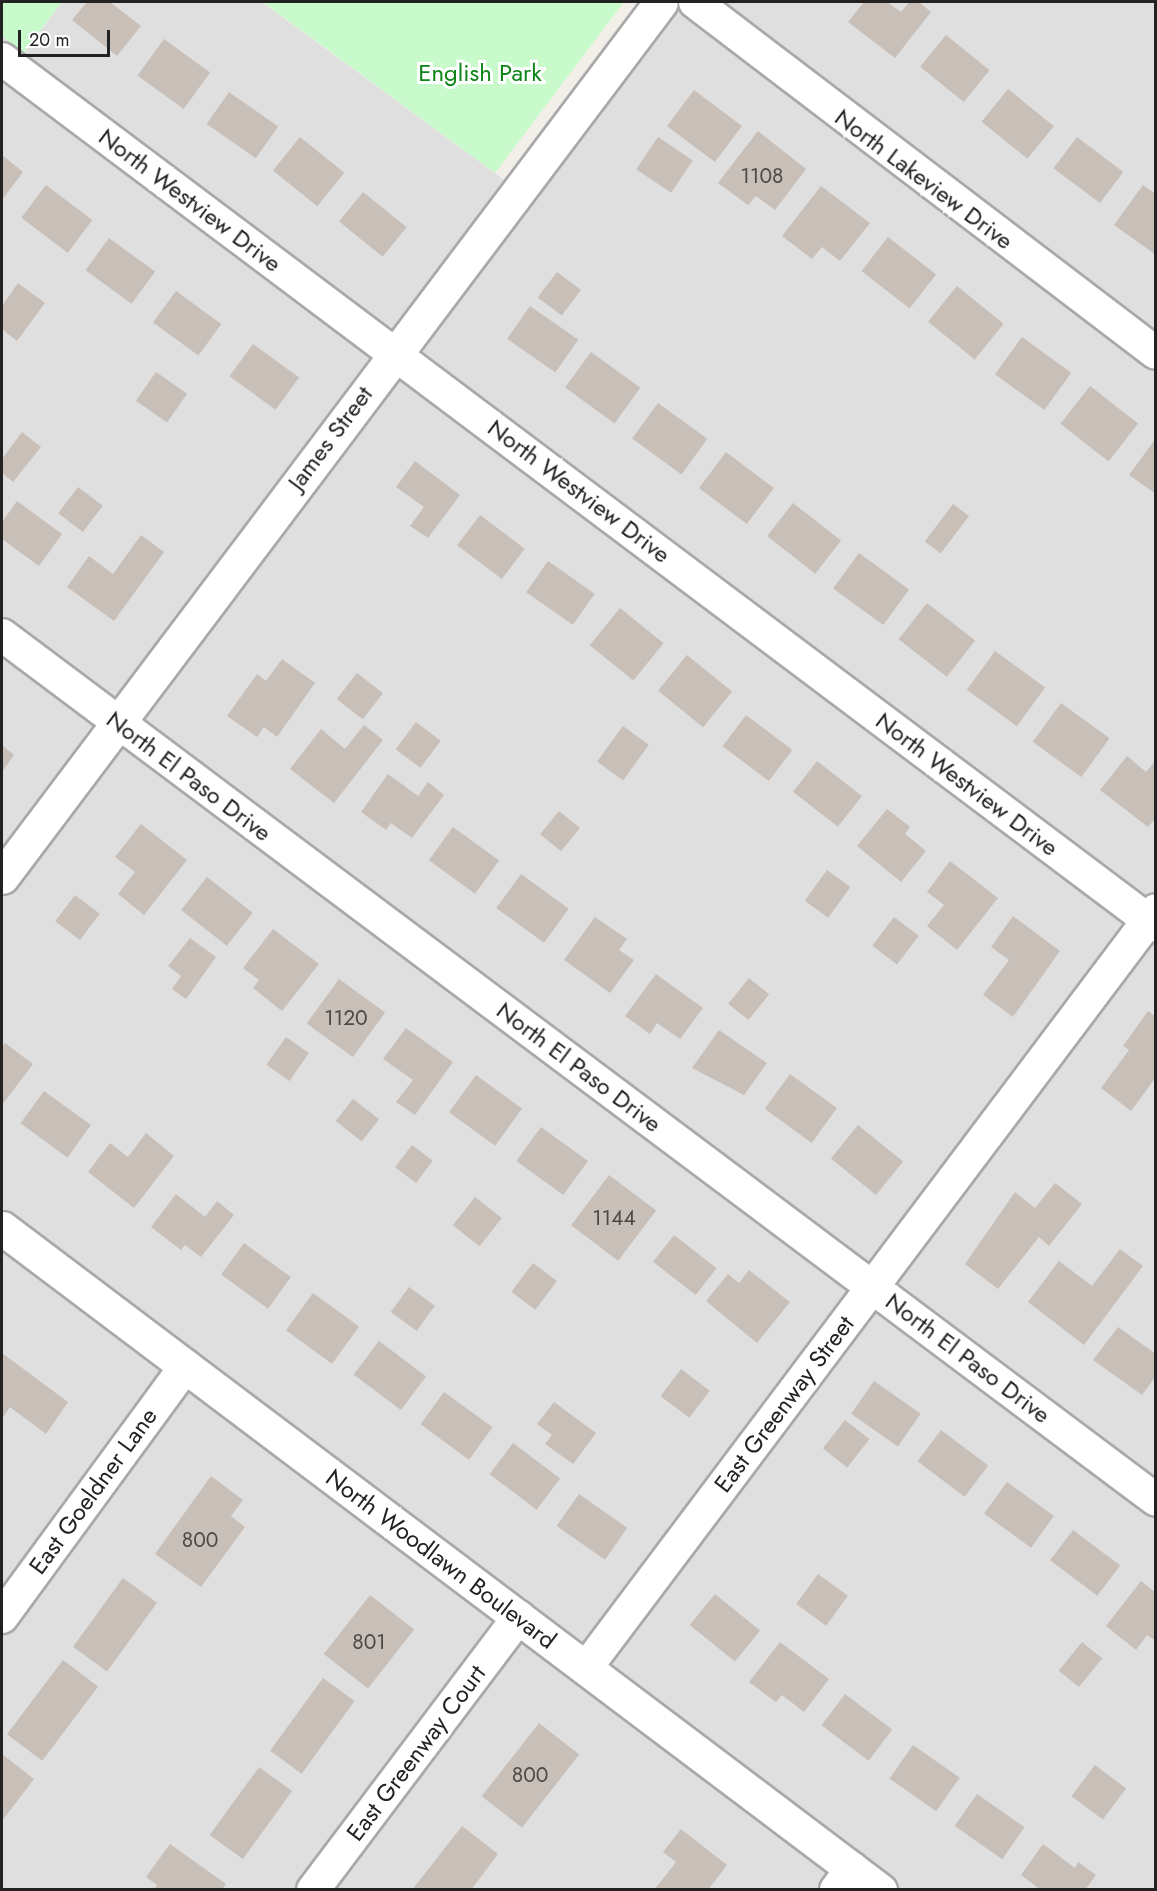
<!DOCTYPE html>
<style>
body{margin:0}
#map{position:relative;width:1157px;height:1891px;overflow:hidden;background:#f2efe9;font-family:Jost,sans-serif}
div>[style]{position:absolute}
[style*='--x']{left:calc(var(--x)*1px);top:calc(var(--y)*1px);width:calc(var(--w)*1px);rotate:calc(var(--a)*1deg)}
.residential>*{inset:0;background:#e0dfdf}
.park>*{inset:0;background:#c8facc}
.building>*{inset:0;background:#c7bfb8;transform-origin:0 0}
.roads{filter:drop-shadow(2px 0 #a9a9a9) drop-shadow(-2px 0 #a9a9a9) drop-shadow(0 2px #a9a9a9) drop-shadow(0 -2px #a9a9a9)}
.minor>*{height:32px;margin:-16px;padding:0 16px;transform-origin:16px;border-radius:16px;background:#fff}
.tertiary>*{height:33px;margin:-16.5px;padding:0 16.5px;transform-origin:16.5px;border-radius:16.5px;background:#fff}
span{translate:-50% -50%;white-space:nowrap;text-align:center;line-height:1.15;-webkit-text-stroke:6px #fff;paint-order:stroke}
.number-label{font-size:21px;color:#4b4948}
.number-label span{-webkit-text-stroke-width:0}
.park-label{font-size:24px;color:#0c8416}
.street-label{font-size:24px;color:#222}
.frame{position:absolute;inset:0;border:3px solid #222;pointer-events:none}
.scale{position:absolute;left:18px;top:30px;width:92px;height:27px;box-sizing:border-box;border:3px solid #222;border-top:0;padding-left:8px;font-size:18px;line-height:21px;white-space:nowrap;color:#222;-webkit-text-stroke:4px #fff;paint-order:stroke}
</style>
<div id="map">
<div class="residential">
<div style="clip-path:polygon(62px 2px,262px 2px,518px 190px,660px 2px,1155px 2px,1155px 1889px,2px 1889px,2px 36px,24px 53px)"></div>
</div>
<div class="park">
<div style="clip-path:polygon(2px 2px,62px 2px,23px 53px,2px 36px)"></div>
<div style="clip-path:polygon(263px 2px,624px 2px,495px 173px)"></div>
</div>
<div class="building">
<div style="clip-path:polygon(87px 2px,110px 2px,141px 26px,117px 56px,72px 20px)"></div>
<div style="clip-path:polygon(864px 2px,887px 2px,901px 12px,909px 2px,919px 2px,931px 12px,895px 58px,848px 22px)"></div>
<div style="left:946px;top:35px;width:56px;height:41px;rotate:39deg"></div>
<div style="left:164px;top:39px;width:57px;height:45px;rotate:36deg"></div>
<div style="left:1008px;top:89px;width:59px;height:42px;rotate:39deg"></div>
<div style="left:694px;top:90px;width:60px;height:45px;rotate:37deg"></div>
<div style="left:229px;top:92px;width:60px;height:39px;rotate:35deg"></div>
<div style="clip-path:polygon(758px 131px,806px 169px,775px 210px,756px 196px,748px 205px,718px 183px)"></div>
<div style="left:300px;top:137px;width:57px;height:43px;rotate:39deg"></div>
<div style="left:658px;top:137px;width:42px;height:39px;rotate:34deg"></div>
<div style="left:1077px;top:137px;width:58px;height:39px;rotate:37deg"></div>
<div style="clip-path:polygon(2px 155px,23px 172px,2px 200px)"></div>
<div style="left:46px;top:185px;width:58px;height:41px;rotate:37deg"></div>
<div style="clip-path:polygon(1143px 185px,1156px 194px,1156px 255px,1114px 225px)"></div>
<div style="clip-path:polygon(821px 186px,870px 223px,840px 261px,822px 247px,812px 259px,782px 236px)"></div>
<div style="left:363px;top:192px;width:56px;height:38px;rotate:39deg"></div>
<div style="left:888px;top:237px;width:61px;height:43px;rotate:38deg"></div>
<div style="left:109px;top:238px;width:57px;height:40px;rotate:36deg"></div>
<div style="left:557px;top:272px;width:30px;height:32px;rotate:37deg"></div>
<div style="clip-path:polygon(18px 283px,45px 303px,17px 341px,2px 329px,2px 306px)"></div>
<div style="left:957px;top:286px;width:60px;height:46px;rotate:39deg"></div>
<div style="left:176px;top:291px;width:56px;height:39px;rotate:36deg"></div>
<div style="left:530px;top:306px;width:59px;height:40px;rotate:35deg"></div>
<div style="left:1022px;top:337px;width:61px;height:46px;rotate:36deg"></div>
<div style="left:253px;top:344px;width:57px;height:40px;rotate:36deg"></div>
<div style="left:591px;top:352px;width:61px;height:44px;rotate:36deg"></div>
<div style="left:156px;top:372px;width:38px;height:35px;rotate:35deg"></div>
<div style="left:1090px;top:386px;width:61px;height:48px;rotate:38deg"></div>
<div style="left:658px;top:403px;width:61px;height:44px;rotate:36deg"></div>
<div style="clip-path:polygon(22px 432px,41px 447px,13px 482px,2px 473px,2px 459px)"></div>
<div style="clip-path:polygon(1156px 438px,1156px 494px,1129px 475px)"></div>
<div style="left:726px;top:452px;width:60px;height:45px;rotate:37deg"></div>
<div style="clip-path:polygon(415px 461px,460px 495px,428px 538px,410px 526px,424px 507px,396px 487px)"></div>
<div style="left:78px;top:487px;width:31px;height:33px;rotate:37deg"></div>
<div style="clip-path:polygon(17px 501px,62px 534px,39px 566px,2px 539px,2px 522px)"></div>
<div style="left:793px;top:503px;width:61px;height:42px;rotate:38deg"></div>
<div style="left:953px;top:504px;width:20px;height:47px;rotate:37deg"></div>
<div style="left:480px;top:515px;width:56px;height:38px;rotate:37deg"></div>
<div style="clip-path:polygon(141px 535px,164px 552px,114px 621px,67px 587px,89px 556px,113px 574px)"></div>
<div style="left:859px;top:553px;width:62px;height:44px;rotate:36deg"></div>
<div style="left:548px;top:561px;width:57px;height:38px;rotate:35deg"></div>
<div style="left:927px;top:603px;width:61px;height:46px;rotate:38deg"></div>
<div style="left:620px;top:608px;width:56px;height:48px;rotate:39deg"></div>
<div style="left:995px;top:651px;width:62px;height:48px;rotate:36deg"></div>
<div style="left:687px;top:655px;width:58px;height:46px;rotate:39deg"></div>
<div style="clip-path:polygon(282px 659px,315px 683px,277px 737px,264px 727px,257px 737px,227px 716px,257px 674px,266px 681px)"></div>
<div style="left:357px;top:673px;width:33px;height:33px;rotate:38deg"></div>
<div style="left:1061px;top:703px;width:60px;height:48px;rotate:36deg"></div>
<div style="left:746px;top:715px;width:58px;height:39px;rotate:37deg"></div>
<div style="left:416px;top:722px;width:31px;height:34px;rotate:37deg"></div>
<div style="clip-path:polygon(364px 725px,383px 740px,334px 803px,290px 769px,321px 729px,345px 749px)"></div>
<div style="left:623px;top:726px;width:32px;height:44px;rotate:36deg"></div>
<div style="clip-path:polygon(2px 745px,14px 755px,2px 772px)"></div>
<div style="clip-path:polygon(1127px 756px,1146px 772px,1156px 760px,1156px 818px,1148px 827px,1100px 790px)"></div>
<div style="left:817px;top:761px;width:57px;height:39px;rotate:38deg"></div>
<div style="clip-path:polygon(388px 774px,418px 796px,428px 782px,444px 795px,412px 838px,391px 823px,386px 830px,361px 812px)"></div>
<div style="clip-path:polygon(887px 809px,910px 827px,905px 834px,926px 851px,901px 882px,857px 846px)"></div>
<div style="left:559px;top:811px;width:27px;height:30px;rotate:39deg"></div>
<div style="clip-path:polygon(141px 824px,187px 860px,144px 915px,118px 894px,135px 872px,115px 857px)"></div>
<div style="left:453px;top:827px;width:57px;height:41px;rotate:36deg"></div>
<div style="clip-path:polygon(950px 861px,998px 898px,957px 950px,927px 926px,944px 905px,927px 892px)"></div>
<div style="left:827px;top:870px;width:29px;height:38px;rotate:36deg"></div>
<div style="left:521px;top:874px;width:59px;height:42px;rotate:36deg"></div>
<div style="left:207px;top:877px;width:58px;height:42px;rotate:38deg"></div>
<div style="left:75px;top:895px;width:31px;height:33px;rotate:37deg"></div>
<div style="clip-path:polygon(1013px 916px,1060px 951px,1013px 1017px,983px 995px,1009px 960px,991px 947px)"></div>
<div style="clip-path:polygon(595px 917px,627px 939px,619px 950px,634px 960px,610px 993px,564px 960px)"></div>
<div style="left:894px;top:917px;width:31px;height:36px;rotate:37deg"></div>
<div style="clip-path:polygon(273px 929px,319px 964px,282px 1011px,253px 988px,259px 980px,243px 968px)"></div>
<div style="clip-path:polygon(190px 938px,216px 957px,186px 999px,172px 989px,181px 976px,168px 966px)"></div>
<div style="clip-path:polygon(656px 974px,703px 1008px,680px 1039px,657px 1023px,650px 1034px,625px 1016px)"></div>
<div style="left:749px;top:978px;width:26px;height:33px;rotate:39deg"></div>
<div style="left:339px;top:979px;width:57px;height:55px;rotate:36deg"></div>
<div style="clip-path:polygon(1148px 1011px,1156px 1017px,1156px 1077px,1131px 1111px,1101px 1088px,1129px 1050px,1123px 1046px)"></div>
<div style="clip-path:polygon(406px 1028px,453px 1062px,415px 1115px,396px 1102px,413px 1080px,383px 1059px)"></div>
<div style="clip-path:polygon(719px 1030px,767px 1063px,744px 1095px,692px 1068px)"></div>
<div style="left:286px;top:1037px;width:28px;height:34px;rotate:35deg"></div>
<div style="clip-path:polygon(5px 1043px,33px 1064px,2px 1105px,2px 1048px)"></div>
<div style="left:790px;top:1074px;width:58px;height:43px;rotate:36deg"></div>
<div style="left:476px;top:1075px;width:57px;height:46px;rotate:36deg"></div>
<div style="left:44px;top:1091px;width:58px;height:40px;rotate:36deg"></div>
<div style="left:353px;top:1099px;width:33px;height:28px;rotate:38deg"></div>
<div style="left:858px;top:1125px;width:58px;height:43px;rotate:39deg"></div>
<div style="left:541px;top:1127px;width:58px;height:42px;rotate:36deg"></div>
<div style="clip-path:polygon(146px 1133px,174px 1156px,134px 1208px,88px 1172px,110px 1143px,128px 1157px)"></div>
<div style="left:412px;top:1145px;width:26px;height:28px;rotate:37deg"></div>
<div style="left:609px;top:1175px;width:59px;height:63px;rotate:37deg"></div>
<div style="clip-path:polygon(1055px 1183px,1082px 1204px,1049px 1246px,1039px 1237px,998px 1289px,965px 1264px,1015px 1192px,1035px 1208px)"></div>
<div style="clip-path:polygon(176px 1194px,205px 1217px,217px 1201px,234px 1215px,201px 1257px,185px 1245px,181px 1250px,151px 1227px)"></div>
<div style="left:475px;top:1197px;width:34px;height:36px;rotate:38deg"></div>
<div style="left:674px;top:1235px;width:54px;height:34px;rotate:38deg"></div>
<div style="left:244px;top:1243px;width:58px;height:39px;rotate:36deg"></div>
<div style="clip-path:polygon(1120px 1249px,1143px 1266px,1084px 1345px,1028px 1302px,1059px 1261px,1092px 1286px)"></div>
<div style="left:533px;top:1263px;width:30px;height:36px;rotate:37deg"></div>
<div style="clip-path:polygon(749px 1270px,790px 1302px,757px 1343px,706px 1301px,728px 1274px,739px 1283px)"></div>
<div style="left:409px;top:1287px;width:32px;height:31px;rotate:36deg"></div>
<div style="left:313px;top:1293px;width:57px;height:46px;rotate:36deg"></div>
<div style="clip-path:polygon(1118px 1327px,1156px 1354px,1156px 1376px,1142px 1395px,1093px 1360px)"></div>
<div style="left:379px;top:1341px;width:59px;height:42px;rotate:37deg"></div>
<div style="clip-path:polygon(2px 1353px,68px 1402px,46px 1434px,10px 1407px,2px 1419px)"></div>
<div style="left:681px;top:1369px;width:36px;height:34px;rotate:37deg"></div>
<div style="left:874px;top:1381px;width:57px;height:40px;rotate:35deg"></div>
<div style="left:444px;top:1392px;width:60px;height:40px;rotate:36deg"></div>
<div style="clip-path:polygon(554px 1402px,596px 1433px,573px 1464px,545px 1444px,552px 1435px,537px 1424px)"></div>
<div style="left:845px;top:1420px;width:31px;height:36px;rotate:38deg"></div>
<div style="left:941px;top:1430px;width:59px;height:39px;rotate:37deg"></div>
<div style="left:513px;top:1443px;width:59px;height:39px;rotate:37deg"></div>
<div style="clip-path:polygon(211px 1476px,243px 1500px,231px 1516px,245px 1527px,201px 1587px,155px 1554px)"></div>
<div style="left:1007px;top:1482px;width:58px;height:39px;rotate:36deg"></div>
<div style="left:579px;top:1494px;width:59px;height:39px;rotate:35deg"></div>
<div style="left:1073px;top:1530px;width:59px;height:38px;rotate:37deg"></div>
<div style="left:818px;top:1574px;width:37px;height:37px;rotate:36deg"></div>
<div style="left:123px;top:1578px;width:42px;height:85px;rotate:36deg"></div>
<div style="clip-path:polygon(1141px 1581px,1156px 1593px,1156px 1641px,1147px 1635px,1136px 1650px,1106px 1626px)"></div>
<div style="left:715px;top:1594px;width:58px;height:40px;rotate:39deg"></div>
<div style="left:370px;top:1595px;width:56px;height:75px;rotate:38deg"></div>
<div style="clip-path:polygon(780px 1642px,829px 1679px,804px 1712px,782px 1695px,776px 1702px,749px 1682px)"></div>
<div style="left:1082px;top:1642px;width:26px;height:37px;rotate:39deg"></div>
<div style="left:63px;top:1660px;width:44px;height:93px;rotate:37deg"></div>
<div style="left:323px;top:1678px;width:39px;height:90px;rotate:36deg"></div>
<div style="left:845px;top:1694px;width:59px;height:39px;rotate:37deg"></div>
<div style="left:539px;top:1723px;width:51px;height:93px;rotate:38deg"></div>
<div style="left:913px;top:1745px;width:57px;height:41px;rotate:35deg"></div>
<div style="clip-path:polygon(2px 1754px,34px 1779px,2px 1821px)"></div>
<div style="left:1095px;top:1765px;width:39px;height:39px;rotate:37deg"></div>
<div style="left:259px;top:1767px;width:41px;height:84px;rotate:36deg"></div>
<div style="left:977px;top:1794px;width:58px;height:39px;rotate:35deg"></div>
<div style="clip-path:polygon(462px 1826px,498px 1854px,471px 1890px,412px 1890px)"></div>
<div style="clip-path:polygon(681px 1829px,727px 1865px,708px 1890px,655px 1889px,676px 1862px,663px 1852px)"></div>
<div style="clip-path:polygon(170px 1844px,226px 1884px,222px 1890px,154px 1890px,157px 1885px,146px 1877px)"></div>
<div style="clip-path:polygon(1043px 1844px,1075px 1868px,1078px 1862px,1096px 1875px,1085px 1890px,1041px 1890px,1021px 1875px)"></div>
</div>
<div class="roads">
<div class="minor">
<div style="--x:695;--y:2;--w:579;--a:37.29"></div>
<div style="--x:2;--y:59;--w:1443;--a:36.92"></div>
<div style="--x:2;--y:635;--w:1442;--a:36.85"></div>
<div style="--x:2;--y:1617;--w:311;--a:-53.8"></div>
<div style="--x:586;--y:1668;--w:948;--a:-53.06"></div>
<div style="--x:313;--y:1890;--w:342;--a:-53"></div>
<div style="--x:836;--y:1890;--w:27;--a:-54"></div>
</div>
<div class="tertiary">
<div style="--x:2;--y:877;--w:1095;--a:-53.02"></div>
<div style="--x:2;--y:1228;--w:1100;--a:37.02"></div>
</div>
</div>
<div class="number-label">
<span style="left:762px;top:176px">1108</span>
<span style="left:346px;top:1018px">1120</span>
<span style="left:614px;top:1218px">1144</span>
<span style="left:200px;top:1540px">800</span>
<span style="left:369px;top:1642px">801</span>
<span style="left:530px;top:1775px">800</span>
</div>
<div class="park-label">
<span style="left:480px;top:73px">English Park</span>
</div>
<div class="street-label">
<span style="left:924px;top:179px;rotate:37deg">North Lakeview Drive</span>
<span style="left:190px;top:200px;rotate:37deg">North Westview Drive</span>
<span style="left:330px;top:438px;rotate:-53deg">James Street</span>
<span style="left:579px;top:491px;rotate:37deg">North Westview Drive</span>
<span style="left:189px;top:776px;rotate:37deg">North El Paso Drive</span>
<span style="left:967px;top:784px;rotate:37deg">North Westview Drive</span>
<span style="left:579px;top:1067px;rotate:37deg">North El Paso Drive</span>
<span style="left:968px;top:1358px;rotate:37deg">North El Paso Drive</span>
<span style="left:784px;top:1404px;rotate:-53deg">East Greenway Street</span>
<span style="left:93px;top:1491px;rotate:-54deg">East Goeldner Lane</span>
<span style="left:441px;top:1559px;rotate:37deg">North Woodlawn Boulevard</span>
<span style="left:416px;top:1753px;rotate:-53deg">East Greenway Court</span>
</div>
<div class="frame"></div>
<div class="scale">20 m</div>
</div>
